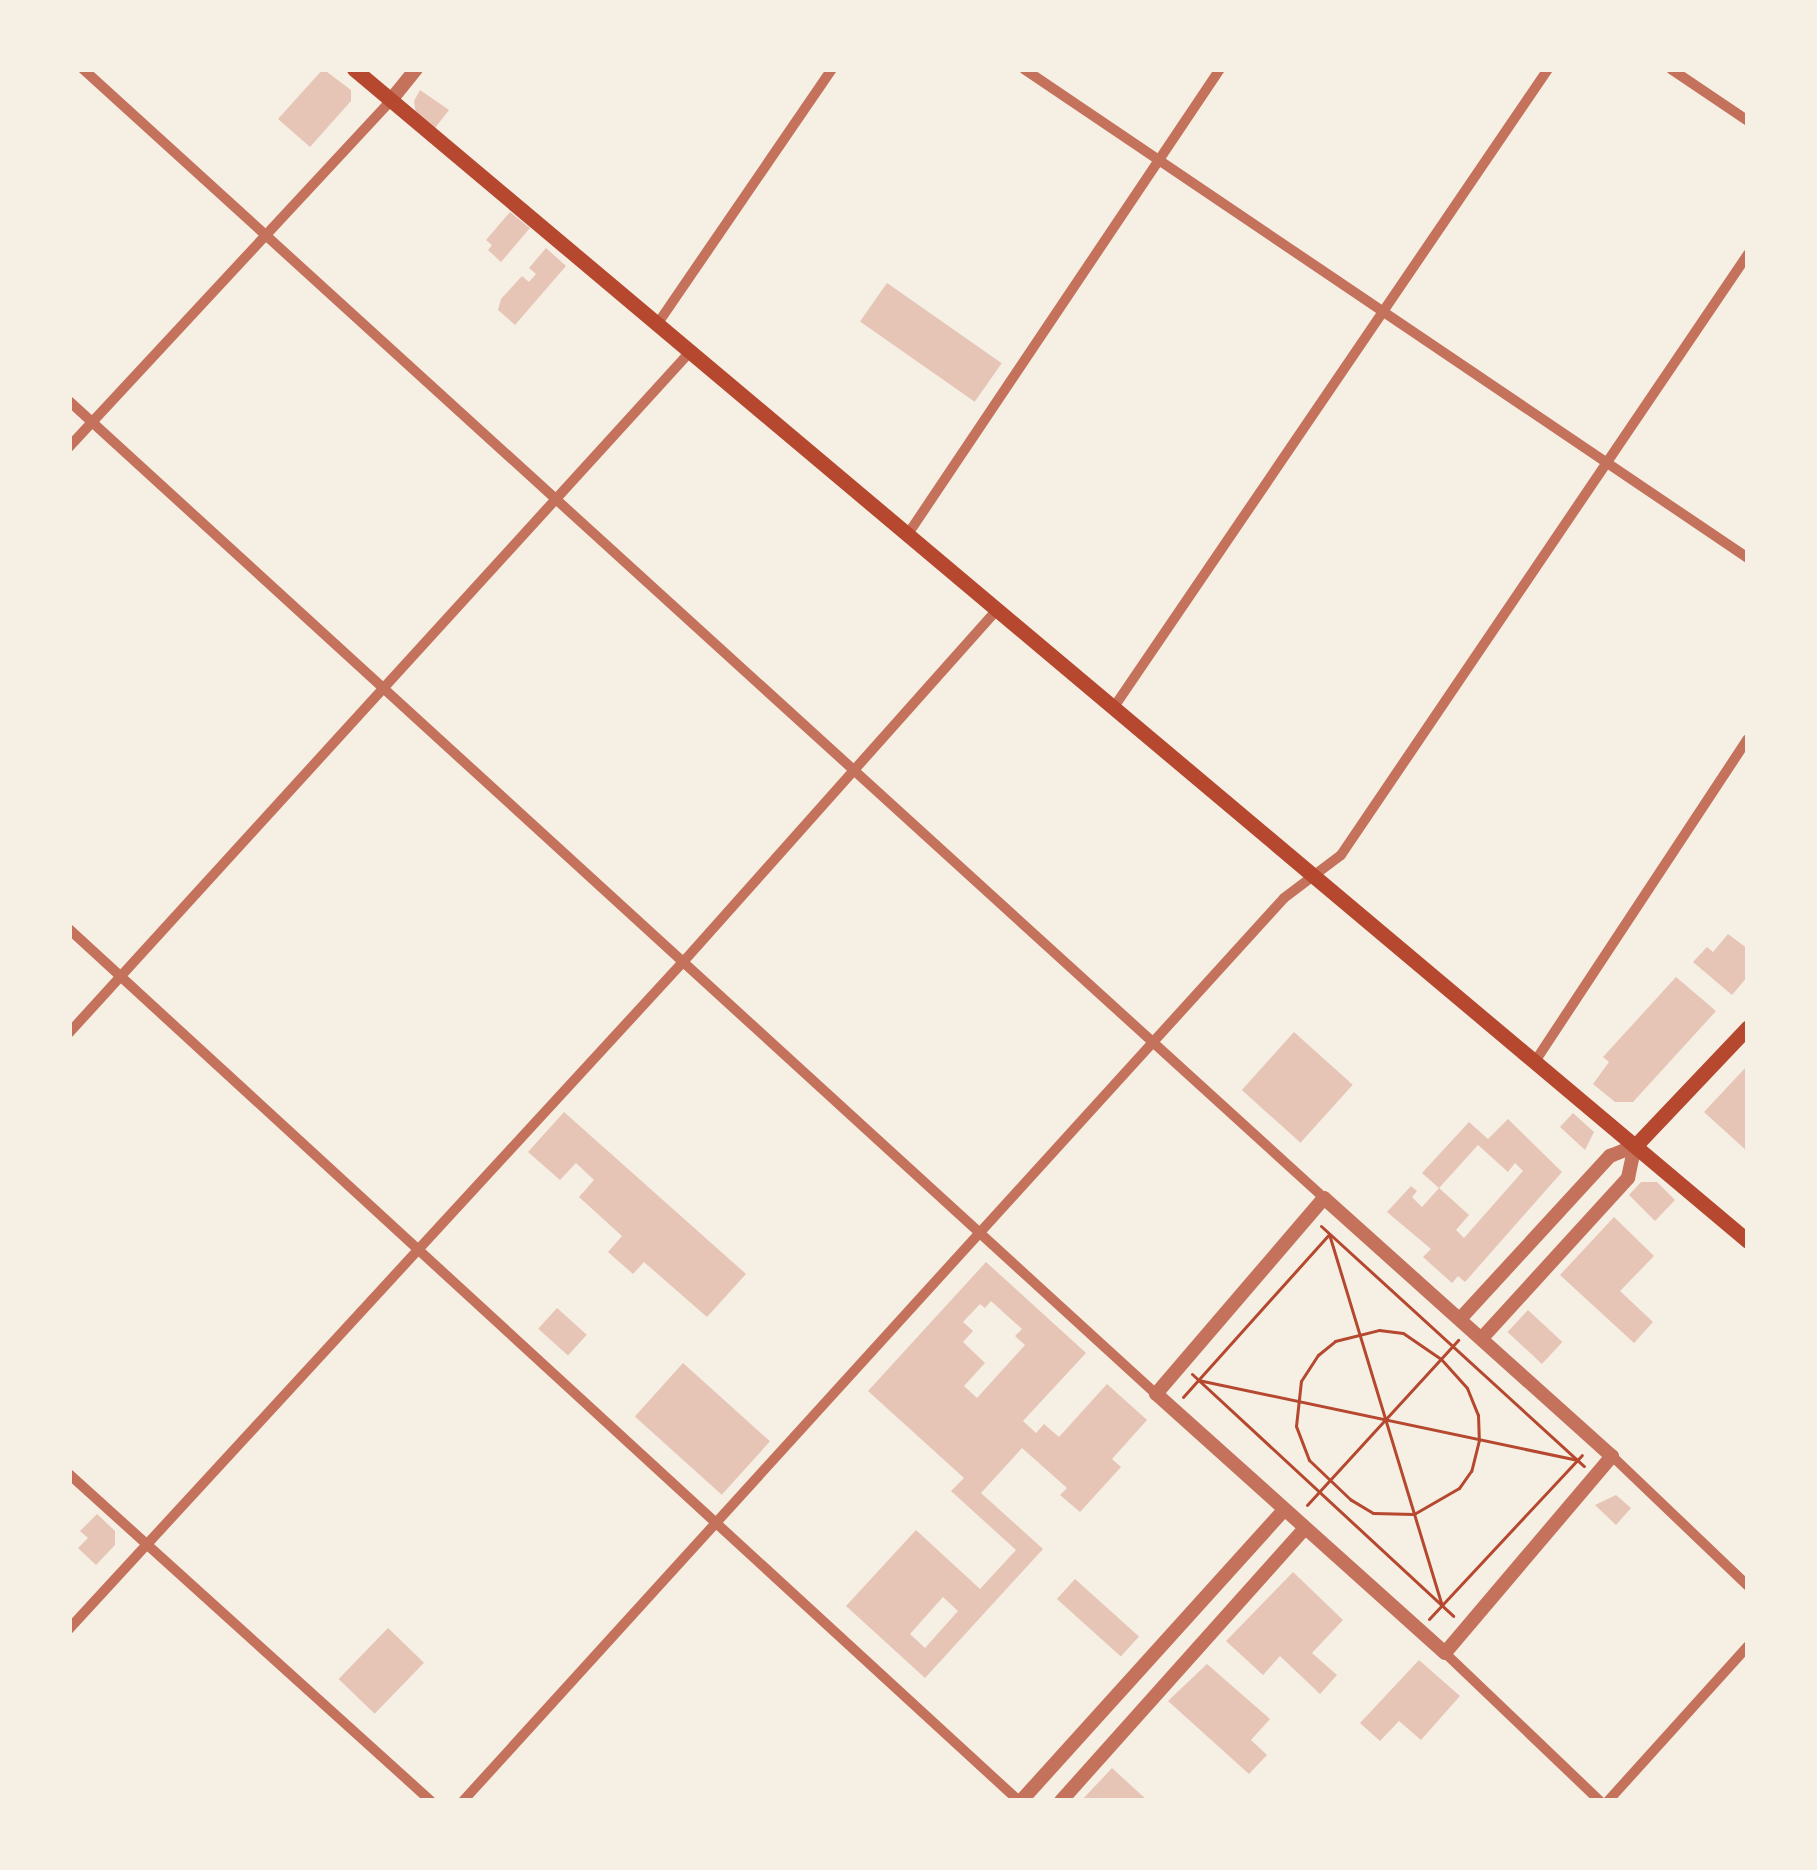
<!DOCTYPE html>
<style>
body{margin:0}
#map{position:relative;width:1817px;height:1870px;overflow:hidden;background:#f6efe4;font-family:Quicksand,sans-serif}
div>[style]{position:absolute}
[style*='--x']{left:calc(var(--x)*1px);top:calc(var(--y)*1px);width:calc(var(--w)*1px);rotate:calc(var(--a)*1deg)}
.building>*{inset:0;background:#e6c5b7;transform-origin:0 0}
.path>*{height:3px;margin:-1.5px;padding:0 1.5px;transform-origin:1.5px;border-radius:1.5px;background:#b5482f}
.minor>*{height:10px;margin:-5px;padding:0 5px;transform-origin:5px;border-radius:5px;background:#c5725c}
.tertiary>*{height:14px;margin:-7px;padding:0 7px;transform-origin:7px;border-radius:7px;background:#c5725c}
.secondary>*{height:15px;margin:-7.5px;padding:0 7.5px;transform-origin:7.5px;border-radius:7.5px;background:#b5482f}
span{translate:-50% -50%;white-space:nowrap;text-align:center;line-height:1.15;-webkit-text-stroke:9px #f6efe4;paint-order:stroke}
.frame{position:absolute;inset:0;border:72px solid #f6efe4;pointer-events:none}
</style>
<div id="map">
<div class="building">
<div style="clip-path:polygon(323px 69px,351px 90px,351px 101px,310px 147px,278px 119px)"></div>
<div style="clip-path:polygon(420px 90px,449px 110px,435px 128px,416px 114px,414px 101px)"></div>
<div style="clip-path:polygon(510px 212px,530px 228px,501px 262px,488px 250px,492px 245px,486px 240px)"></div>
<div style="clip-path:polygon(546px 248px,566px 266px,515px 325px,498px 310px,501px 299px,522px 276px,529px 282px,536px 274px,529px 268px)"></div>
<div style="left:887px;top:283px;width:140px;height:47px;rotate:35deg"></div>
<div style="clip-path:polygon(1728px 934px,1748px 949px,1748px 976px,1732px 995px,1693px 962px,1707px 947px,1713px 952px)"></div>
<div style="clip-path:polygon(1676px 977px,1716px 1011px,1633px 1102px,1615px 1102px,1593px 1084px,1609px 1062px,1603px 1057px)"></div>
<div style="left:1294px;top:1032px;width:79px;height:78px;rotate:42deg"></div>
<div style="clip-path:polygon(1748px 1065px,1748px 1152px,1704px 1112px)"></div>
<div style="clip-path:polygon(564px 1112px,746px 1274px,707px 1317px,644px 1262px,633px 1274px,608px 1252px,622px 1236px,579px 1197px,594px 1180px,576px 1163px,560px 1180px,528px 1152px)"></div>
<div style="clip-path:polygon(1573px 1113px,1594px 1132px,1585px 1150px,1560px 1127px)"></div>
<div style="clip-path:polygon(evenodd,1508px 1119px,1562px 1172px,1465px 1282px,1458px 1276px,1452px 1283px,1423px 1257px,1431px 1249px,1387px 1212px,1411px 1186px,1417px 1191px,1412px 1197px,1422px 1207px,1439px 1188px,1422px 1173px,1469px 1122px,1488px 1139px,1508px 1119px,1478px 1145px,1508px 1172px,1515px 1163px,1523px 1171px,1464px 1238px,1456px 1230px,1469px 1215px,1439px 1188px,1478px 1145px)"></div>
<div style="clip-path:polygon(1641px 1182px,1657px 1182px,1675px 1200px,1655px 1221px,1629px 1195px)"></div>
<div style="clip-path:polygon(1614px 1217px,1654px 1256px,1620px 1291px,1653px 1322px,1634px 1343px,1560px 1275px)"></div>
<div style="clip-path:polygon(evenodd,986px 1262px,1086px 1353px,1023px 1421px,1036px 1433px,1044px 1424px,1059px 1437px,1107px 1384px,1147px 1420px,1112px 1459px,1121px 1467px,1080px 1512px,1060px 1495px,1067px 1488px,1022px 1448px,981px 1493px,1043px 1549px,925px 1678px,846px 1606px,916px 1530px,980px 1589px,1016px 1550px,951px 1491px,964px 1478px,868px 1391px,986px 1262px,991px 1301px,1022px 1329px,1015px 1336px,1025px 1345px,977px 1398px,964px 1386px,985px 1363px,963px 1342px,973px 1331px,963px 1322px,980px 1304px,985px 1308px,991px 1301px,986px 1262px,943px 1597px,958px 1611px,925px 1648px,910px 1634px,943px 1597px)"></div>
<div style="left:557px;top:1308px;width:40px;height:28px;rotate:42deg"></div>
<div style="left:1528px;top:1310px;width:47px;height:30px;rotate:43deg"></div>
<div style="left:683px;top:1363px;width:117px;height:72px;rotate:42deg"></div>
<div style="clip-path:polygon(1616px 1495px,1631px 1508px,1616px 1525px,1595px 1505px)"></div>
<div style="clip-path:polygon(97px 1514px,115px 1531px,115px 1545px,96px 1565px,78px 1548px,88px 1538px,80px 1531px)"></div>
<div style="clip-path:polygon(1293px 1572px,1343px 1620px,1312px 1653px,1337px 1675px,1320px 1694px,1280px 1656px,1263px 1675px,1226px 1641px)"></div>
<div style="left:1075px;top:1579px;width:86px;height:27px;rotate:42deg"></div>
<div style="left:388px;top:1628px;width:50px;height:71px;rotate:44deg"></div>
<div style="clip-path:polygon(1419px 1660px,1460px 1696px,1421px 1740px,1399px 1721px,1380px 1741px,1360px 1723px)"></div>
<div style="clip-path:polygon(1207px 1664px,1270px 1719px,1251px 1740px,1267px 1755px,1249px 1774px,1168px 1701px)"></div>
<div style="clip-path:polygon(1112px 1768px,1148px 1801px,1081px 1801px)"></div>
</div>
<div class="path">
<div style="--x:1321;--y:1226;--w:356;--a:42.4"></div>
<div style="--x:1329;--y:1234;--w:388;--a:73.1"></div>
<div style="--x:1379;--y:1330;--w:24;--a:7"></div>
<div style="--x:1403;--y:1333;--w:46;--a:34.4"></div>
<div style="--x:1441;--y:1359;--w:39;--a:48"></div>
<div style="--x:1467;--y:1388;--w:29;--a:68"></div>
<div style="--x:1478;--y:1415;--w:25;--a:88"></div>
<div style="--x:1479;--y:1440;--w:32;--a:104"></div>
<div style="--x:1471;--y:1471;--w:21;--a:125"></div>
<div style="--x:1459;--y:1488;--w:52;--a:150"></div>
<div style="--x:1414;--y:1514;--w:41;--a:-178.6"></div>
<div style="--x:1373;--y:1513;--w:26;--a:-149"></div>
<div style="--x:1351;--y:1500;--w:58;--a:-136.4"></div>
<div style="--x:1309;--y:1460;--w:36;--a:-111"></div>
<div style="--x:1296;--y:1426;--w:45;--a:-83.7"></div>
<div style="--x:1301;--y:1381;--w:31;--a:-57"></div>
<div style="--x:1318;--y:1355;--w:22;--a:-39"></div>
<div style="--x:1335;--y:1341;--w:45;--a:-14"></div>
<div style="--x:1192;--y:1374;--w:356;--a:42.8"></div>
<div style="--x:1198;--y:1380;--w:388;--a:11.9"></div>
<div style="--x:1183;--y:1397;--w:219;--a:-48.1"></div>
<div style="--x:1307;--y:1505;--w:224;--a:-47.5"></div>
<div style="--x:1429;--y:1619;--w:224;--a:-47"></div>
</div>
<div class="minor">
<div style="--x:83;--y:69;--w:1678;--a:42.29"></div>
<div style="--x:1024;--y:69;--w:874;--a:34.04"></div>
<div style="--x:1671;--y:69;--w:93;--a:34"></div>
<div style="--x:656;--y:326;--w:311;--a:-55.6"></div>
<div style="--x:69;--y:401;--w:1472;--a:42.41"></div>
<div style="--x:69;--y:447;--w:473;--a:-47.1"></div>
<div style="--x:908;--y:534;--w:560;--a:-56.14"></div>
<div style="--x:1114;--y:707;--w:772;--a:-55.77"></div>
<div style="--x:69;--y:929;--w:1290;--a:42.55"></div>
<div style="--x:69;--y:1033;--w:922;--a:-47.64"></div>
<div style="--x:1534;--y:1063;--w:388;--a:-56.6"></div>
<div style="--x:1612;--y:1456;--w:188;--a:43.7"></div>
<div style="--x:69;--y:1474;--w:488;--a:42.1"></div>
<div style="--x:69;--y:1629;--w:908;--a:-47.37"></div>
<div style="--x:684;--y:961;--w:472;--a:-48.3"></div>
<div style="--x:1445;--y:1653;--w:214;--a:43.7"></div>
<div style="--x:463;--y:1801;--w:1220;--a:-47.72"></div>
<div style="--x:1284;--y:898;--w:71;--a:-37"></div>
<div style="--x:1341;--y:855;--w:726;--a:-55.89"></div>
<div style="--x:1608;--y:1801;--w:209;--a:-47.9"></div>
</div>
<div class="tertiary">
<div style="--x:391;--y:100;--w:40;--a:-51"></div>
<div style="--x:1324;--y:1198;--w:387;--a:41.9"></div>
<div style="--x:1612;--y:1456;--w:258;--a:130.3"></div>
<div style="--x:1445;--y:1653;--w:388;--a:-138.1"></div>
<div style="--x:1156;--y:1394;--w:258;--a:-49.4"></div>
<div style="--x:1460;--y:1319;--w:222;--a:-47.4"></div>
<div style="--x:1610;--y:1156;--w:27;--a:-22"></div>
<div style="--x:1482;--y:1338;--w:217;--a:-47.6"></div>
<div style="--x:1628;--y:1178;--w:33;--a:-78"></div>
<div style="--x:1021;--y:1801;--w:391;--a:-47.9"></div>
<div style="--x:1061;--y:1801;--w:365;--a:-48.2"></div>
</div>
<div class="secondary">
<div style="--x:354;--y:69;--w:1821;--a:40.06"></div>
<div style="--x:1635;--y:1146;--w:164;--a:-46.5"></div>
</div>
<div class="frame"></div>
</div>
